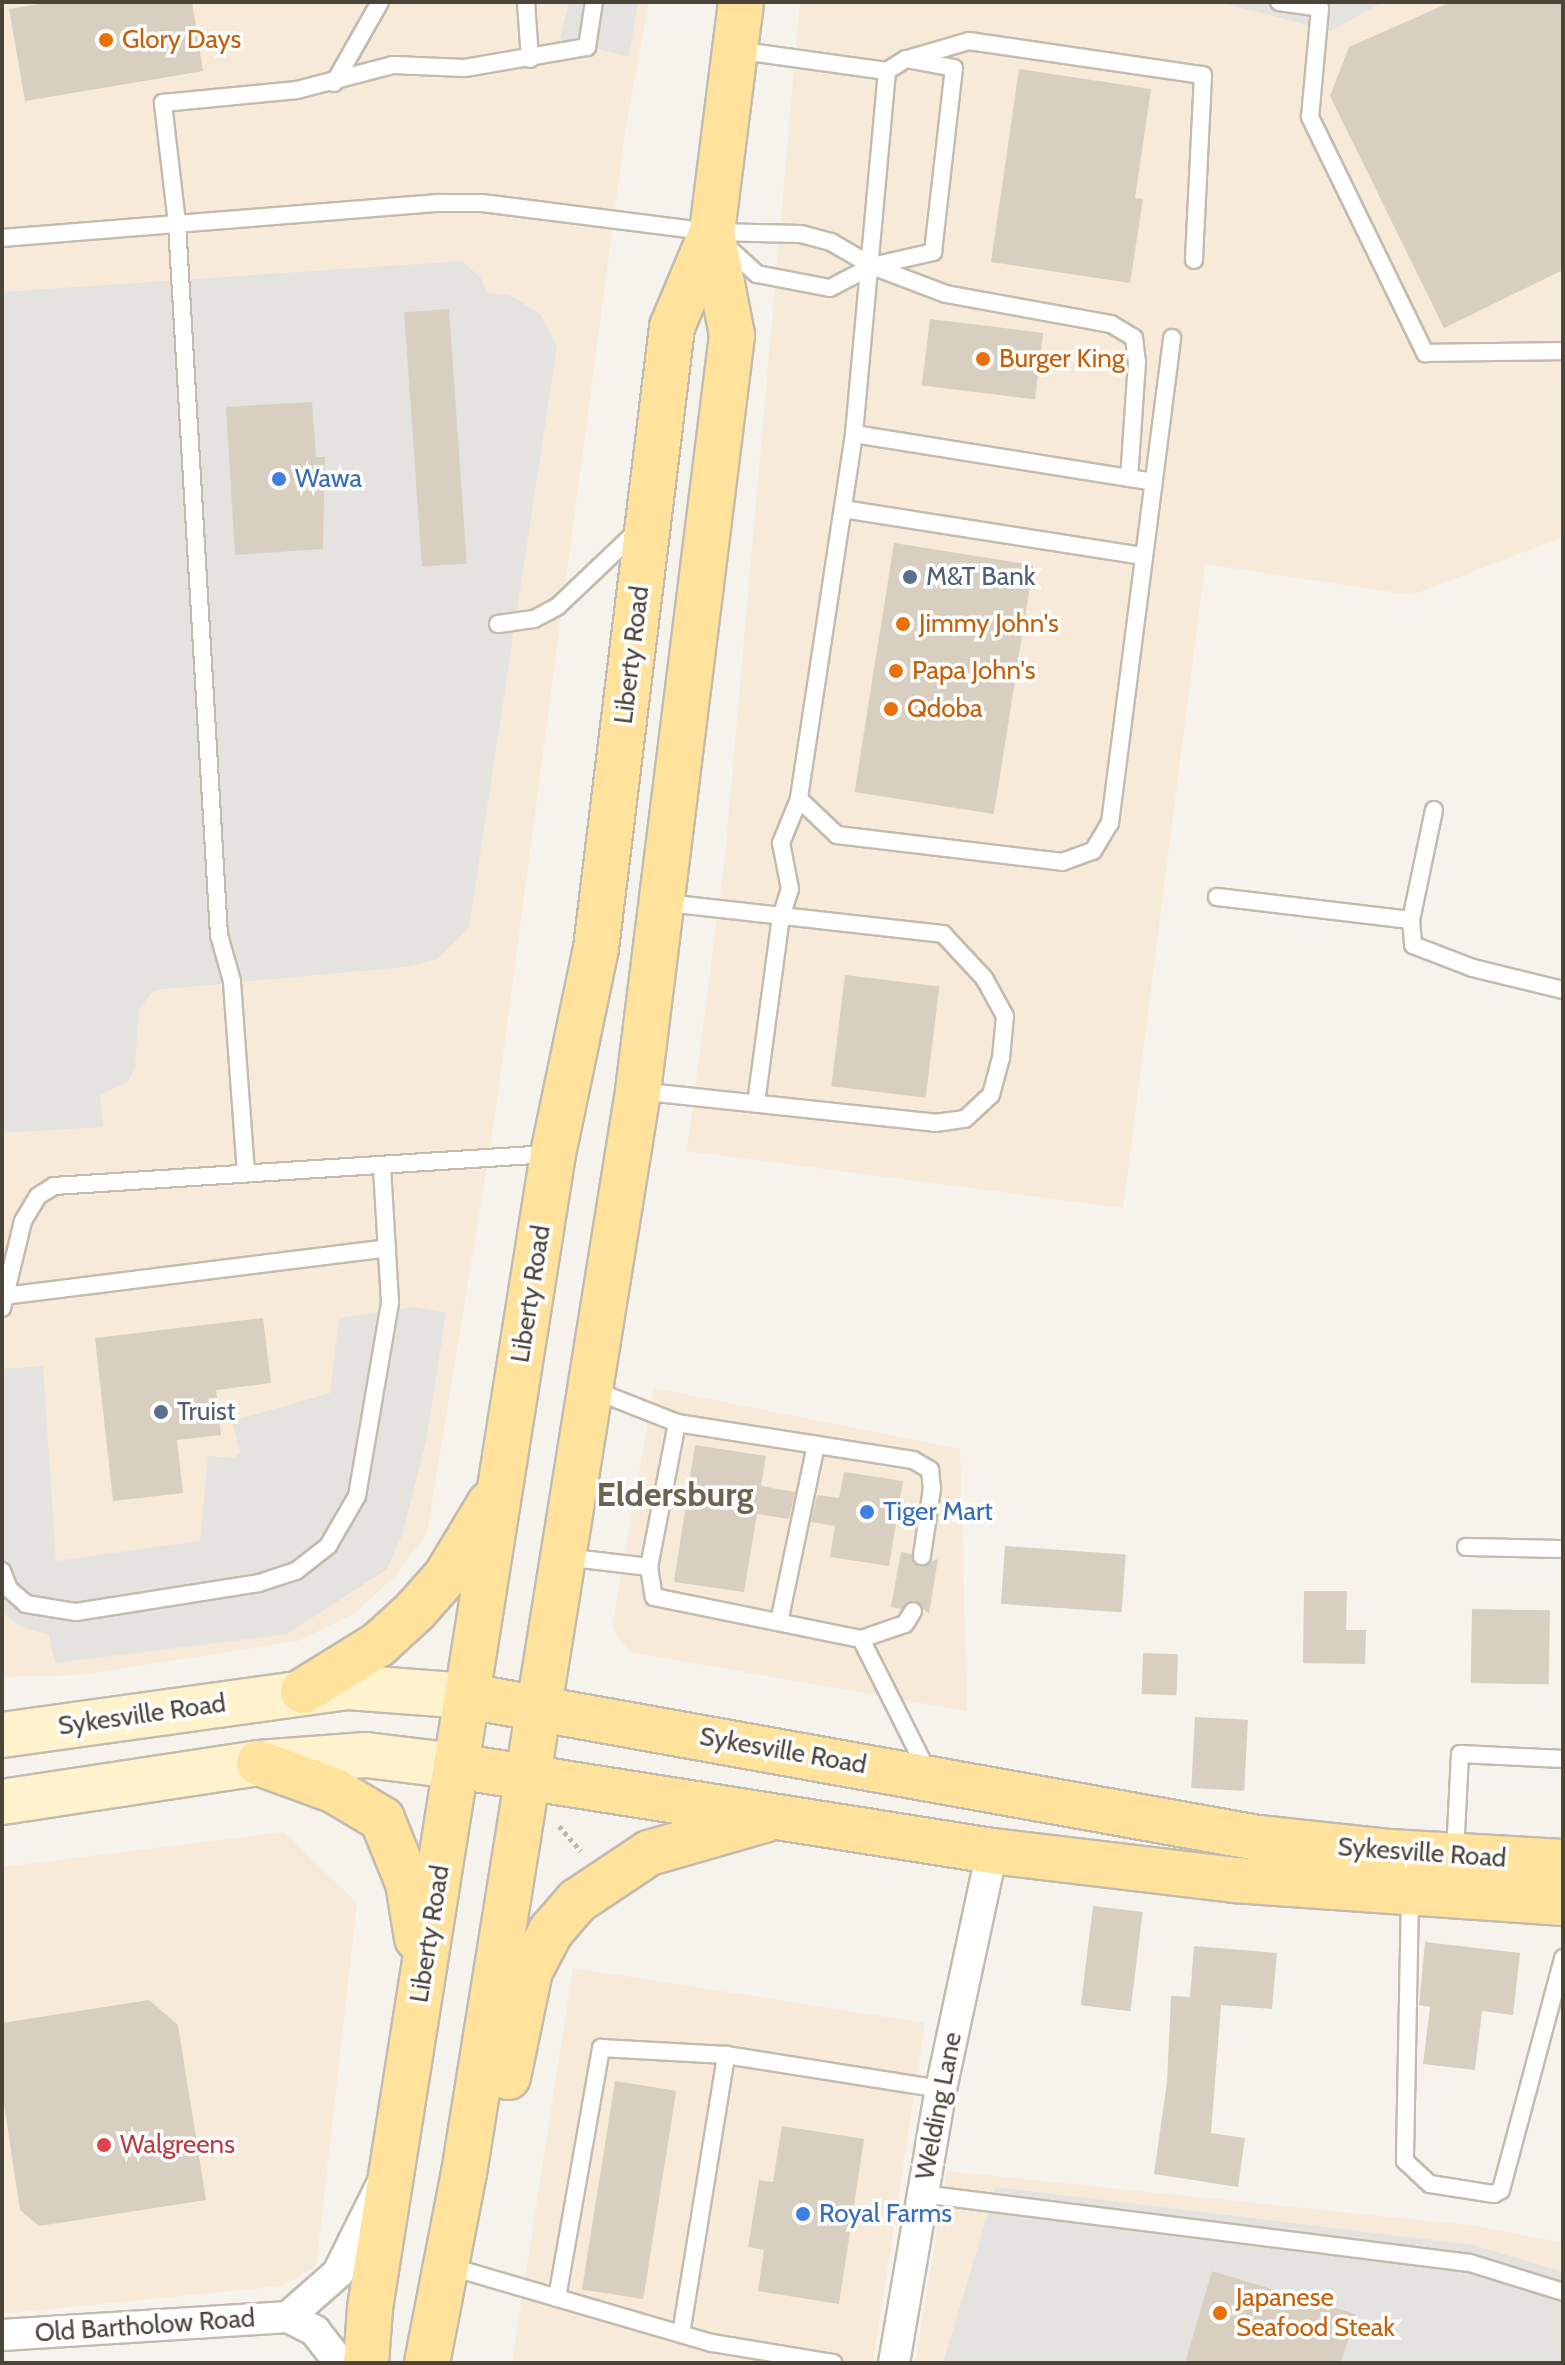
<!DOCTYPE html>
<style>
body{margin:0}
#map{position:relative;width:1565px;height:2365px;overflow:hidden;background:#f6f3ec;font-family:Cabin,sans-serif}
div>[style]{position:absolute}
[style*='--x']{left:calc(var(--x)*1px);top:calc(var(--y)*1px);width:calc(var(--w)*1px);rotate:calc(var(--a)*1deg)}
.commercial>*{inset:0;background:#f7ead8}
.parking>*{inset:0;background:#e5e3e0}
.building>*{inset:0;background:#d8cfc1;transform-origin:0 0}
.path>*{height:5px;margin-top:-2.5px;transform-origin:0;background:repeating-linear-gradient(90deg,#c4b79f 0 4px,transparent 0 8px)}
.roads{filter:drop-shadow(2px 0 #c2bbae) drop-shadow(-2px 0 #c2bbae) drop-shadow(0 2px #c2bbae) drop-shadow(0 -2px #c2bbae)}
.lane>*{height:16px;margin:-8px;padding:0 8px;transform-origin:8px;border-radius:8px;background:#fff}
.street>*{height:30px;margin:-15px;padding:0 15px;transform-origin:15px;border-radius:15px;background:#fff}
.secondary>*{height:44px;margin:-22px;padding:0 22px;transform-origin:22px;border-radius:22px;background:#fff3cd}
.primary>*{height:44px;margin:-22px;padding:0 22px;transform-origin:22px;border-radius:22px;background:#ffe39c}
.dots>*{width:22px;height:22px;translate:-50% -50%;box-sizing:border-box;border:4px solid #fff;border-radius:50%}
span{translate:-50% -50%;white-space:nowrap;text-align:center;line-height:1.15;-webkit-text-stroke:7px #fff;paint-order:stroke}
.food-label{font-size:26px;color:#c56008}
.left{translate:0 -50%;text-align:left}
.shop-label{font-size:26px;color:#366cbe}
.service-label{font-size:26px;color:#4e5e75}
.street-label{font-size:26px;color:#4b4439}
.health-label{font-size:26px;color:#be3a42}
.district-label{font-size:34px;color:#6e6250;font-weight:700}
.frame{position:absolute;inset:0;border:4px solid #4b4439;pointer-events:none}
</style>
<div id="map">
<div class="commercial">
<div style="clip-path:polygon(2px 2px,649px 2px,626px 125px,495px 1115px,427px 1533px,394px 1577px,355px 1613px,298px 1641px,80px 1675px,2px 1677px)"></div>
<div style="clip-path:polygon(800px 2px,1563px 2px,1563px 537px,1412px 595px,1205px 564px,1123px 1208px,687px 1151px,725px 857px)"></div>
<div style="clip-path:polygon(654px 1388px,960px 1449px,967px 1711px,630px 1652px,612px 1628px)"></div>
<div style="clip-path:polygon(284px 1832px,357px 1903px,316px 2267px,282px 2286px,2px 2314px,2px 1867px)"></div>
<div style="clip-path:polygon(573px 1968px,925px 2023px,873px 2363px,512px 2363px)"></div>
<div style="clip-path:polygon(947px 2171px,1477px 2226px,1563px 2243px,1563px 2363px,915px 2363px)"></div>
</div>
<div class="parking">
<div style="clip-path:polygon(569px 2px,638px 2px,629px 57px,560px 39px)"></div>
<div style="clip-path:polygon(1218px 2px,1383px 2px,1331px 31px)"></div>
<div style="clip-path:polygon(462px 261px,481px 278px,487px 293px,510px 295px,541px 315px,557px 346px,469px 928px,436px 960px,406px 967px,154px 990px,139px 1009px,135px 1067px,128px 1082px,100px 1095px,103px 1127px,2px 1133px,2px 292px)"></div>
<div style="clip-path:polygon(414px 1307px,446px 1313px,426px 1442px,402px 1535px,387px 1569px,287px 1634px,55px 1663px,49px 1635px,22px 1627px,2px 1612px,2px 1369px,43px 1366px,56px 1561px,200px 1541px,208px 1456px,235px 1458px,240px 1452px,232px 1421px,330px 1393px,339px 1318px)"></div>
<div style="clip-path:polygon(996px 2187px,1473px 2245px,1563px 2272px,1563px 2363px,1341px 2363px,1355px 2313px,1213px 2271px,1185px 2363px,943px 2363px)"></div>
</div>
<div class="building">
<div style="clip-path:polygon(52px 2px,192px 2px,203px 71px,25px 101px,9px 9px)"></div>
<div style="clip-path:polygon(1451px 2px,1563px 2px,1563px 270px,1444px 328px,1330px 96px,1349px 47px)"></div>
<div style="clip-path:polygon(1019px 69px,1151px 89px,1135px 198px,1143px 199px,1130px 283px,991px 262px)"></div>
<div style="left:449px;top:309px;width:255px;height:45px;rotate:86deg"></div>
<div style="left:930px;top:319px;width:114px;height:67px;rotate:7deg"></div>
<div style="clip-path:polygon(312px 402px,316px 457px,325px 457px,323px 549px,235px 555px,226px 407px)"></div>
<div style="left:894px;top:543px;width:141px;height:252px;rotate:9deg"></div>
<div style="left:845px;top:975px;width:95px;height:112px;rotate:7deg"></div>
<div style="clip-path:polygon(263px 1318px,271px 1383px,216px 1390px,221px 1435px,177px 1440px,183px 1493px,113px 1501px,95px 1338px)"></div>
<div style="clip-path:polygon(695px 1445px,766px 1456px,761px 1486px,795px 1492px,789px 1519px,757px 1514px,744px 1592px,674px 1582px)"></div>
<div style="clip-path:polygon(844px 1472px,903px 1481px,889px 1566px,830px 1557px,835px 1526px,811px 1522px,817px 1495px,839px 1498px)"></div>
<div style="left:1005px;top:1546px;width:121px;height:58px;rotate:4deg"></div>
<div style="clip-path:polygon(901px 1552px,911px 1554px,920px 1567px,938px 1559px,929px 1614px,914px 1600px,901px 1609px,891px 1607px)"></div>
<div style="clip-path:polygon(1304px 1591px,1347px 1591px,1346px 1630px,1366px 1630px,1365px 1664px,1303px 1663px)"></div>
<div style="left:1472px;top:1609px;width:78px;height:74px;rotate:1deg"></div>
<div style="left:1143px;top:1653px;width:35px;height:41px;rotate:2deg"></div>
<div style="left:1195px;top:1717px;width:53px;height:71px;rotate:3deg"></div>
<div style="left:1093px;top:1906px;width:50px;height:100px;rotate:7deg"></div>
<div style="clip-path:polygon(1425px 1942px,1520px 1953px,1513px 2015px,1482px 2011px,1475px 2070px,1423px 2064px,1430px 2007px,1419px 2005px)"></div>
<div style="clip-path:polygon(1194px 1946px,1277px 1953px,1272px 2009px,1221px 2005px,1211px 2133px,1245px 2138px,1238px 2187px,1154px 2174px,1167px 2082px,1171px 1996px,1190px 1997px)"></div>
<div style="clip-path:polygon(149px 2000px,178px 2025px,206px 2200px,39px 2226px,20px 2210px,2px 2091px,2px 2023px)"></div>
<div style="left:615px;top:2081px;width:62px;height:211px;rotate:9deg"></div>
<div style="clip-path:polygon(782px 2126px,864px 2139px,839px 2304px,758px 2291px,764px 2250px,748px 2247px,759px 2180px,773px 2182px)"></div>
<div style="clip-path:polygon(1212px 2271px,1356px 2314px,1341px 2363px,1185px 2363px)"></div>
</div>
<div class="path">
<div style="--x:559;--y:1826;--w:33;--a:49"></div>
</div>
<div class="roads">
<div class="lane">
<div style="--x:526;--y:2;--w:57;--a:86"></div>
<div style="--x:1279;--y:2;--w:41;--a:8.3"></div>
<div style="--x:1320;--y:8;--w:109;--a:95.2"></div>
<div style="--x:1310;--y:117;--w:263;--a:64"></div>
<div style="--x:1425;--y:353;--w:138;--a:-0.8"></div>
<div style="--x:735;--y:50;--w:153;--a:7.9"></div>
<div style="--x:887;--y:71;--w:364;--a:95.2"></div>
<div style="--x:854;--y:434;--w:369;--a:98.6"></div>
<div style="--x:799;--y:799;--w:48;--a:112.2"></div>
<div style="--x:781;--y:843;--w:47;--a:78.9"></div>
<div style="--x:790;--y:889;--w:28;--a:108"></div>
<div style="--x:781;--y:916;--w:189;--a:97.6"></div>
<div style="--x:911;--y:58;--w:60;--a:-16.3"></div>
<div style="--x:969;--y:41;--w:236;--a:8.3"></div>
<div style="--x:1203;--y:75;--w:185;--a:92.8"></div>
<div style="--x:334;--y:83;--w:93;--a:-60.4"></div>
<div style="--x:2;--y:238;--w:438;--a:-4.6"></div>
<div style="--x:439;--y:203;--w:43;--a:0"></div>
<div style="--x:482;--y:203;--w:232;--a:7.2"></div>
<div style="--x:712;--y:232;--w:89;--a:1.3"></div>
<div style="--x:801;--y:234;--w:31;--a:15"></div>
<div style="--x:831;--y:242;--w:48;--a:30.3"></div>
<div style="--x:872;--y:266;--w:79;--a:20.7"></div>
<div style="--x:946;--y:294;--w:168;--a:10.3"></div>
<div style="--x:1111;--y:324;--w:27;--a:31"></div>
<div style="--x:1134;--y:338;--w:24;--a:83"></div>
<div style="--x:1137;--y:362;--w:116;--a:93.9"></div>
<div style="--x:724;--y:244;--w:45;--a:42.3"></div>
<div style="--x:757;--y:274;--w:74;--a:10.9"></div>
<div style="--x:830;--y:288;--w:47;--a:-27.6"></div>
<div style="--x:872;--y:266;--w:63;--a:-12.9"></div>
<div style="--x:933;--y:252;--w:185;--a:-83.5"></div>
<div style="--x:954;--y:68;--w:49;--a:-169.4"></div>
<div style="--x:906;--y:59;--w:22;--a:148"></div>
<div style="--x:854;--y:434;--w:303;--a:9.1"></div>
<div style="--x:843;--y:509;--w:304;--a:8.9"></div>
<div style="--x:498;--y:624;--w:36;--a:-8"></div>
<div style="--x:534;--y:619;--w:27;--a:-28"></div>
<div style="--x:558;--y:606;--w:112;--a:-43.5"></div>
<div style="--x:799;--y:799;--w:52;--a:43.5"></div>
<div style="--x:837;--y:835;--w:227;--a:6.8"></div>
<div style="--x:1062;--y:862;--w:33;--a:-20"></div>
<div style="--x:1093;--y:851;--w:33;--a:-59"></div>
<div style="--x:1110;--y:823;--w:489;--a:-82.7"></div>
<div style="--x:1434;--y:810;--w:112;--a:101.8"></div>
<div style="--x:1411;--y:920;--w:25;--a:85"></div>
<div style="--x:1413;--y:945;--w:64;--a:21"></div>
<div style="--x:1473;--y:968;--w:93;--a:13.7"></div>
<div style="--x:1217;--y:897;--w:195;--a:6.8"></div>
<div style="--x:638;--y:1091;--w:299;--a:6.1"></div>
<div style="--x:935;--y:1123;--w:30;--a:-8"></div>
<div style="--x:965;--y:1119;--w:35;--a:-43"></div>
<div style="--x:991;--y:1095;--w:38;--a:-75"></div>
<div style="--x:1001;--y:1058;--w:42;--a:-84.6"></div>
<div style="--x:1005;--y:1016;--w:43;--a:-118.9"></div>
<div style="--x:984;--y:978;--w:60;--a:-133"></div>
<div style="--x:943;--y:934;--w:280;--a:-173.6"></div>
<div style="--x:246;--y:1173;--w:193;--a:-94.2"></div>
<div style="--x:232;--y:981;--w:48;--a:-105.8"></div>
<div style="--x:219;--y:935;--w:713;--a:-93.38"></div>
<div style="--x:177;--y:223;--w:121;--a:-96.7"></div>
<div style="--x:163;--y:103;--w:135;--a:-5.5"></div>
<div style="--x:297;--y:90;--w:99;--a:-14.6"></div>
<div style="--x:393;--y:65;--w:72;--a:2.4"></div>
<div style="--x:465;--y:68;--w:124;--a:-9.8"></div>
<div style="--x:587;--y:47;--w:46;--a:-81.2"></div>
<div style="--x:4;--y:1296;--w:386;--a:-7.1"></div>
<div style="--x:2;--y:1308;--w:89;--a:-76.4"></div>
<div style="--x:23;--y:1221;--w:29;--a:-59"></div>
<div style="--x:38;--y:1196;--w:19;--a:-32"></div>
<div style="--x:54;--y:1186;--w:498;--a:-3.7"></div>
<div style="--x:591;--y:1389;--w:92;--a:21.6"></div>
<div style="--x:677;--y:1423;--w:239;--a:8.9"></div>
<div style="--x:913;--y:1460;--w:20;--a:30"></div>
<div style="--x:930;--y:1470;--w:18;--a:84"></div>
<div style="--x:932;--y:1488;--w:69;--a:98.4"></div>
<div style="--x:1466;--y:1547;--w:97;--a:1.2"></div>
<div style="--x:564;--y:1557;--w:86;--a:6.7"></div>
<div style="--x:649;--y:1567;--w:147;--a:-79"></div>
<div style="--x:649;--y:1567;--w:30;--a:81"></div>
<div style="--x:654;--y:1597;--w:211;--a:11.5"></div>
<div style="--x:861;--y:1639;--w:149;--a:63.3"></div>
<div style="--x:2;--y:1571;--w:19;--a:69"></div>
<div style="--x:9;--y:1589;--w:23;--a:41"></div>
<div style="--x:26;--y:1604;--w:51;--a:9.1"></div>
<div style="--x:76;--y:1612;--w:185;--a:-9"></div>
<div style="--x:259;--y:1583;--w:39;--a:-18"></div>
<div style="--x:296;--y:1571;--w:41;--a:-38"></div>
<div style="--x:328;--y:1546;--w:58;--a:-59.9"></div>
<div style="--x:357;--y:1496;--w:197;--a:-80.3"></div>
<div style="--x:390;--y:1302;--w:135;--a:-93.4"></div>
<div style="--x:779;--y:1622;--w:181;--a:-78.2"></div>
<div style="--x:861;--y:1639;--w:46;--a:-18.8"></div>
<div style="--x:905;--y:1624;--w:15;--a:-58"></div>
<div style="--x:1455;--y:1853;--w:99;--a:-87.1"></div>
<div style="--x:1460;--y:1754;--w:103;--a:2.8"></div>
<div style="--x:1410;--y:1895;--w:266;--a:91.1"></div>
<div style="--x:1405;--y:2161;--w:34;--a:43"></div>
<div style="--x:1430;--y:2184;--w:65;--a:8.9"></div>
<div style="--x:1494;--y:2194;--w:8;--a:-30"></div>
<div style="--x:1501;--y:2190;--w:240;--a:-75"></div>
<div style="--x:922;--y:2194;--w:552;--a:7.18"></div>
<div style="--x:1470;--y:2263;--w:97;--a:17.3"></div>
<div style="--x:448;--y:2266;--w:275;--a:16.3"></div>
<div style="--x:712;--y:2343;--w:123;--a:9.4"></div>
<div style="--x:557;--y:2298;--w:254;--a:-80"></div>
<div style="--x:601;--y:2048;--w:125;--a:3.2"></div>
<div style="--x:726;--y:2055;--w:218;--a:9"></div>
<div style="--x:681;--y:2334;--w:283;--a:-80.8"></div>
</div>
<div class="street">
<div style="--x:288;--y:2317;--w:67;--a:-41.3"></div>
<div style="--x:338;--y:2273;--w:97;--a:-63.7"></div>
<div style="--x:2;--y:2335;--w:287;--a:-3.6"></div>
<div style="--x:288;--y:2317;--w:30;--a:27"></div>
<div style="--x:315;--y:2331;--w:41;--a:52"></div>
<div style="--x:894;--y:2363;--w:278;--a:-80.3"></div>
<div style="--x:941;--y:2089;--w:243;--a:-77.9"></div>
</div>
<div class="secondary">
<div style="--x:2;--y:1735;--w:349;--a:-7.9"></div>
<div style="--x:348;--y:1687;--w:120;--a:4.3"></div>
<div style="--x:2;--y:1802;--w:260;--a:-8.6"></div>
<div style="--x:259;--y:1763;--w:107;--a:-4.3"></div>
<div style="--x:366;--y:1755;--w:91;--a:7"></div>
</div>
<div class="primary">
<div style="--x:303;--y:1691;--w:89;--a:-31.7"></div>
<div style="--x:379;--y:1644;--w:49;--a:-42.5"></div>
<div style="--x:415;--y:1611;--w:47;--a:-48.5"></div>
<div style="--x:446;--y:1576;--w:85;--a:-58.9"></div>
<div style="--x:468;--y:1696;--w:803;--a:10.19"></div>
<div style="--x:1258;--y:1838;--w:133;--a:6.1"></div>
<div style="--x:1390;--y:1852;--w:173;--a:3.3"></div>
<div style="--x:259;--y:1763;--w:81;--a:20.2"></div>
<div style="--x:335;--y:1791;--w:55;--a:30.8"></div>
<div style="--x:382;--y:1819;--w:69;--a:67.9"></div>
<div style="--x:408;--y:1883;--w:56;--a:80.7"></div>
<div style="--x:456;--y:1766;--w:543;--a:9.01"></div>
<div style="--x:992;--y:1851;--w:245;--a:6.8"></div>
<div style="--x:1235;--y:1880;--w:329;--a:4"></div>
<div style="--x:508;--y:2077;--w:108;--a:-78.3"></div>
<div style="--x:530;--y:1971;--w:45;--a:-62.3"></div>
<div style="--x:551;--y:1931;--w:40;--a:-49"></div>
<div style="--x:577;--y:1901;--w:87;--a:-33.7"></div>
<div style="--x:649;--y:1853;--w:120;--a:-16"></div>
<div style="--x:366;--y:2363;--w:55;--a:-85.8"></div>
<div style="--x:370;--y:2308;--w:1168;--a:-80.99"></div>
<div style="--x:553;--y:1154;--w:210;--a:-78.2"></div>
<div style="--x:596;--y:948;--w:626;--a:-83.02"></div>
<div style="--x:672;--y:327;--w:103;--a:-67.2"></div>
<div style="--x:712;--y:232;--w:232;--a:-82.8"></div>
<div style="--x:427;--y:2363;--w:194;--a:-79"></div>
<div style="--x:464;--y:2173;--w:1096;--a:-80.86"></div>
<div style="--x:638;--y:1091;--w:762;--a:-82.91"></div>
<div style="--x:732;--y:335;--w:105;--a:-101"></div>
</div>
</div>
<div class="dots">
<div style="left:106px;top:40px;background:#e8710a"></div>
<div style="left:983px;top:359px;background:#e8710a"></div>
<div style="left:279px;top:479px;background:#3f7fe0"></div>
<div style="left:910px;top:577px;background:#5c6f8a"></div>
<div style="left:903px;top:624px;background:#e8710a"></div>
<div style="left:896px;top:671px;background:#e8710a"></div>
<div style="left:891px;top:709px;background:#e8710a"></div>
<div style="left:161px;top:1412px;background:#5c6f8a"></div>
<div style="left:867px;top:1512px;background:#3f7fe0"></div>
<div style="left:104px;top:2145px;background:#e0444e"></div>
<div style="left:803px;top:2214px;background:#3f7fe0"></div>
<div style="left:1220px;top:2313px;background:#e8710a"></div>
</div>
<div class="food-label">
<span class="left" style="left:122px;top:40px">Glory Days</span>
<span class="left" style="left:999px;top:359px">Burger King</span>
<span class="left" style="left:919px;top:624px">Jimmy John's</span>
<span class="left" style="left:912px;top:671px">Papa John's</span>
<span class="left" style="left:907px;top:709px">Qdoba</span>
<span class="left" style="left:1236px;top:2313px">Japanese<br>Seafood Steak</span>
</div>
<div class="shop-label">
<span class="left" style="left:295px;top:479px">Wawa</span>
<span class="left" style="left:883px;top:1512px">Tiger Mart</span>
<span class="left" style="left:819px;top:2214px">Royal Farms</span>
</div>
<div class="service-label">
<span class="left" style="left:926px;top:577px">M&amp;T Bank</span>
<span class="left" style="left:177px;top:1412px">Truist</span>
</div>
<div class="street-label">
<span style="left:632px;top:655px;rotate:-83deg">Liberty Road</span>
<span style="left:531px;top:1294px;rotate:-81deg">Liberty Road</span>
<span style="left:142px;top:1715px;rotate:-8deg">Sykesville Road</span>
<span style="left:783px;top:1751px;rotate:10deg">Sykesville Road</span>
<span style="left:1422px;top:1853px;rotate:4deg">Sykesville Road</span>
<span style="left:430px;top:1934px;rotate:-81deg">Liberty Road</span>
<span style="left:939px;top:2106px;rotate:-79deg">Welding Lane</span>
<span style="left:145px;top:2326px;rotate:-4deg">Old Bartholow Road</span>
</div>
<div class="health-label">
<span class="left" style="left:120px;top:2145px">Walgreens</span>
</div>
<div class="district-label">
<span style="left:675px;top:1495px">Eldersburg</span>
</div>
<div class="frame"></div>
</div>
